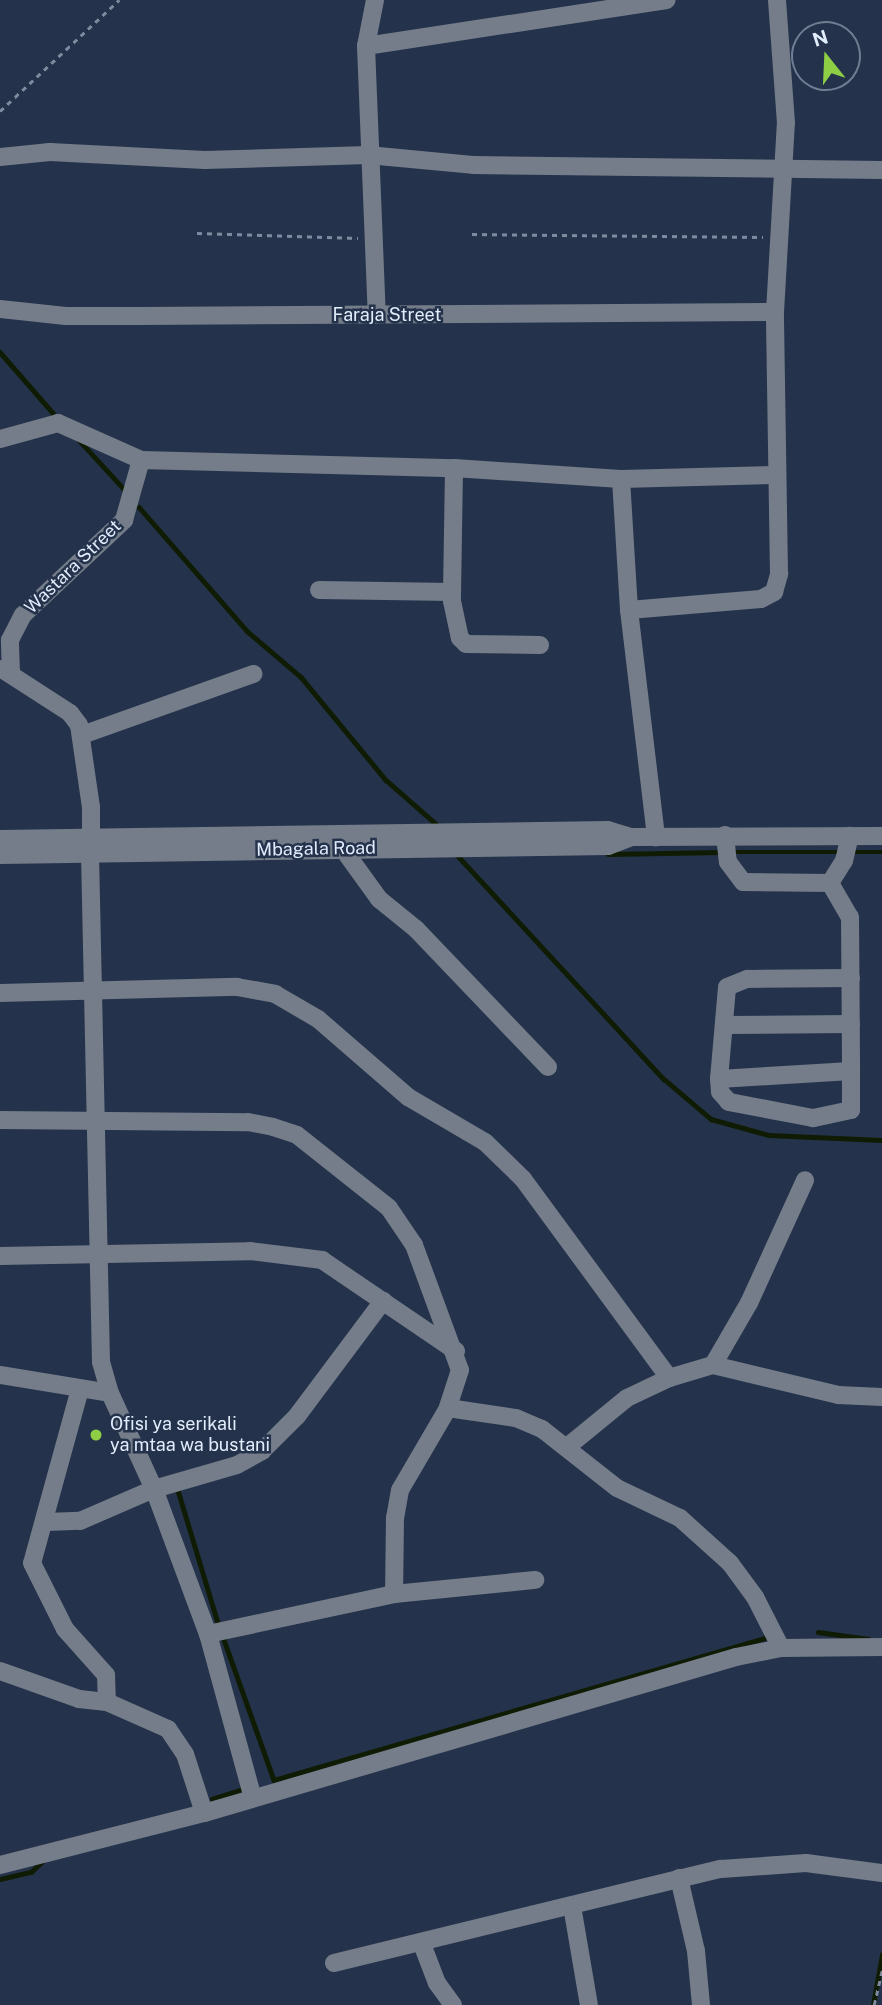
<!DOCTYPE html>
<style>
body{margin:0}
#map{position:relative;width:882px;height:2005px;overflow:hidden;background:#24334b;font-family:"Public Sans",sans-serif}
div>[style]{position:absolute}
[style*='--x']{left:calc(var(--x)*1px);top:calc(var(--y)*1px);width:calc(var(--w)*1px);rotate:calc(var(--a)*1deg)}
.stream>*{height:4.5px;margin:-2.25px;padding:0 2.25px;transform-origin:2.25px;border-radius:2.25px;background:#0f1c03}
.path>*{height:2.5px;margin-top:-1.25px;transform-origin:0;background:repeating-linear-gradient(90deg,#7e8b9f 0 5px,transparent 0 10px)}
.minor>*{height:18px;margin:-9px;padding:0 9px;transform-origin:9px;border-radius:9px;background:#757d8a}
.dots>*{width:19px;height:19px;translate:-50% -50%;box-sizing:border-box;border:4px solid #24334b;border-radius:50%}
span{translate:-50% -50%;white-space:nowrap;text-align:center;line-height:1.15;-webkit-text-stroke:5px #24334b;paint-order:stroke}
.street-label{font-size:18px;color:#e2ecfc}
.poi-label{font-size:18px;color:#e2ecfc}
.left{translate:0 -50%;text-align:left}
.north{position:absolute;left:791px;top:21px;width:70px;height:70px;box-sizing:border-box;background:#24334b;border:2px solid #707d92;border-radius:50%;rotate:342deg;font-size:19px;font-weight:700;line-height:28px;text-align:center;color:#e2ecfc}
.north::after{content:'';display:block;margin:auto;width:24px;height:32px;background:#8dce44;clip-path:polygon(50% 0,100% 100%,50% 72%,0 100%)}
</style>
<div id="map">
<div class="stream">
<div style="--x:0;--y:352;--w:81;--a:49"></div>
<div style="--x:79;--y:440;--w:68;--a:47.4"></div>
<div style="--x:139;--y:507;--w:164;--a:48.9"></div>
<div style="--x:247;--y:631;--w:71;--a:40.4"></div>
<div style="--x:301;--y:677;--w:134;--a:50.5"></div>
<div style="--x:386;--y:780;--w:67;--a:41.3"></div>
<div style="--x:730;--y:852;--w:111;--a:0"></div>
<div style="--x:849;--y:852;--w:33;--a:0"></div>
<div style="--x:608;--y:854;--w:114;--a:-1"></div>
<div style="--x:457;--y:855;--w:305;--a:47.3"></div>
<div style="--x:664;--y:1079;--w:62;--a:40.4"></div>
<div style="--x:711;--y:1119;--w:60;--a:15.4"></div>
<div style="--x:769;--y:1135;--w:113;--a:2.5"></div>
<div style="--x:177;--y:1487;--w:145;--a:73.2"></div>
<div style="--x:818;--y:1632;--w:51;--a:7.8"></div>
<div style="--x:222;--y:1634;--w:155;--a:70.4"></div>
<div style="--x:274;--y:1780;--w:514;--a:-16.14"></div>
<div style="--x:212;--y:1799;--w:35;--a:-18"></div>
<div style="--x:0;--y:1879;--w:32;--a:-13"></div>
<div style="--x:31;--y:1872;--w:16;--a:-43"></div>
<div style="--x:873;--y:2005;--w:51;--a:-79.8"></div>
</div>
<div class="path">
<div style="--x:0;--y:111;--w:163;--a:-43"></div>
<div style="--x:197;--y:233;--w:161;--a:1.8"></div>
<div style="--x:472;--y:234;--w:291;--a:0.6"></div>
<div style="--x:874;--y:2005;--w:37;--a:-77"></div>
</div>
<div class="minor">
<div style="--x:375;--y:0;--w:47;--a:101.1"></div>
<div style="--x:366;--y:46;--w:269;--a:87.7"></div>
<div style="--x:366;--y:46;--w:304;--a:-8.7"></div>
<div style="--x:0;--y:157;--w:50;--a:-5.7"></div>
<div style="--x:50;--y:152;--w:155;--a:3"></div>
<div style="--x:205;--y:160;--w:163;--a:-1.8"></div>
<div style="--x:368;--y:155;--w:105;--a:5.4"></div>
<div style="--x:473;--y:165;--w:409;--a:0.7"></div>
<div style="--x:0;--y:309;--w:66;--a:6.1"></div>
<div style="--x:66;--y:316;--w:74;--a:0"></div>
<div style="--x:140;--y:316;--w:635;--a:-0.36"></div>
<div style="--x:0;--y:439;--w:60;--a:-15.4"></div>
<div style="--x:58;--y:423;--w:91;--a:24"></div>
<div style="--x:141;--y:460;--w:313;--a:1.5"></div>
<div style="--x:454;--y:468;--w:167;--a:3.8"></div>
<div style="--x:621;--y:479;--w:154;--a:-1.5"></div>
<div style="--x:454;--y:468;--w:133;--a:90.9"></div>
<div style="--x:452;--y:601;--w:38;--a:78"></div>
<div style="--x:460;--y:638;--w:8;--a:45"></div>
<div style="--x:466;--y:644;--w:74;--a:0.8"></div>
<div style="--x:621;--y:479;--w:131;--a:86.5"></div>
<div style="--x:629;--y:610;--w:229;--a:83.2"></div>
<div style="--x:319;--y:590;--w:133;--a:0.9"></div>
<div style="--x:629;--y:610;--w:132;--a:-4.8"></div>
<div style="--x:761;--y:599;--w:15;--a:-28"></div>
<div style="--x:774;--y:592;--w:19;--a:-74"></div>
<div style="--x:779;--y:574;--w:262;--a:-90.9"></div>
<div style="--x:775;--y:312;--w:189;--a:-86.7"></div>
<div style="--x:786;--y:123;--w:123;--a:-94.2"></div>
<div style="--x:2;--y:669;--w:81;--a:32.9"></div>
<div style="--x:70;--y:713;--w:15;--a:53"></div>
<div style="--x:79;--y:725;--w:83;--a:81.7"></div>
<div style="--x:91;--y:807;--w:30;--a:90"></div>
<div style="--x:11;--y:673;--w:33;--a:-92"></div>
<div style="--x:10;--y:640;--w:28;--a:-63"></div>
<div style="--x:23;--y:615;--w:139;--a:-43.2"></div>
<div style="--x:124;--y:520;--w:62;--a:-74.2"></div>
<div style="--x:82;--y:735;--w:182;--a:-19.6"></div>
<div style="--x:725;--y:835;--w:27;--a:84"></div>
<div style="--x:728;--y:862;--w:25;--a:53"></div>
<div style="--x:743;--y:882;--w:87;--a:0.7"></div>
<div style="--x:830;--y:883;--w:26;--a:-58"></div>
<div style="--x:844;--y:861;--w:26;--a:-77"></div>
<div style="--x:0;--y:839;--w:608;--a:-0.85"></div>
<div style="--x:608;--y:830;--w:24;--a:17"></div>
<div style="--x:631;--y:837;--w:251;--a:-0.2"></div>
<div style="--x:343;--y:849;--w:62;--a:54.2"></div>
<div style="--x:379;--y:899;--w:48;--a:39"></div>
<div style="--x:416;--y:929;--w:191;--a:46.3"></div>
<div style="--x:90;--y:854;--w:508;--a:88.76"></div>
<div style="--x:101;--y:1362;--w:32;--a:74"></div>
<div style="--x:110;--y:1393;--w:106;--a:65.4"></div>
<div style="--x:154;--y:1489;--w:155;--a:69.6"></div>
<div style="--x:208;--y:1634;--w:170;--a:74.7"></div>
<div style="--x:0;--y:855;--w:608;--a:-0.85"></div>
<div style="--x:608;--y:846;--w:25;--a:-21"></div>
<div style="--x:830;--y:883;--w:39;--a:60"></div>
<div style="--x:850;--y:917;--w:154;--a:89.6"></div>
<div style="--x:851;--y:1071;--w:39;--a:90"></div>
<div style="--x:851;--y:1110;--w:39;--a:168"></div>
<div style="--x:813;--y:1118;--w:86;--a:-169.2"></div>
<div style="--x:729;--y:1102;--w:13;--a:-132"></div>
<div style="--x:720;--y:1092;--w:13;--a:-94"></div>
<div style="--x:719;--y:1079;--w:92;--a:-85"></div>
<div style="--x:727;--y:987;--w:22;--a:-22"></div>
<div style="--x:747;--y:979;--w:104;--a:-0.6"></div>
<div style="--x:0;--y:993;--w:237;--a:-1.5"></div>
<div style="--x:237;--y:987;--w:39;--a:10"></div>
<div style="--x:275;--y:994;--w:50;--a:30.2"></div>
<div style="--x:318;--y:1019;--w:119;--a:40.9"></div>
<div style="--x:408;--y:1097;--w:89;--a:30.3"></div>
<div style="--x:485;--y:1142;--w:53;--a:44.2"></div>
<div style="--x:523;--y:1179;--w:247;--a:53.7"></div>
<div style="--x:724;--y:1025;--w:127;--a:-0.5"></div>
<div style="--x:719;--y:1079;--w:132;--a:-3.5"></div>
<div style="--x:0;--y:1120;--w:248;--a:0.5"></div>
<div style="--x:248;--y:1122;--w:25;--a:11"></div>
<div style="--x:273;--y:1127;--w:25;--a:18"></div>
<div style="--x:297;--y:1135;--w:117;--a:38.4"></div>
<div style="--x:389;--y:1208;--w:45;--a:56"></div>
<div style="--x:414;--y:1245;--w:133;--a:69.8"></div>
<div style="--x:460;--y:1370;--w:40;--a:108"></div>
<div style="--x:448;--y:1408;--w:95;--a:120.3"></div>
<div style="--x:400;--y:1490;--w:27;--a:100"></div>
<div style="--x:395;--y:1517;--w:77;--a:90.7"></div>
<div style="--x:0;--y:1256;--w:250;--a:-1.1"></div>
<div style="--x:250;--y:1251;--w:73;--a:7.1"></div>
<div style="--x:322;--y:1260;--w:162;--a:34.2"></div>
<div style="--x:713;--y:1365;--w:72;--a:-59.9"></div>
<div style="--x:749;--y:1303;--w:135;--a:-65.5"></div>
<div style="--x:0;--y:1375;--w:111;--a:9.3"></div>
<div style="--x:80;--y:1389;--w:180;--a:105.4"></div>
<div style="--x:32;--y:1563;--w:74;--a:63.4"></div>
<div style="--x:65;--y:1629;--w:62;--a:48.3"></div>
<div style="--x:106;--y:1675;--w:27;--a:88"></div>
<div style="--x:448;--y:1408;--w:69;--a:8.4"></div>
<div style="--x:516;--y:1418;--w:28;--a:23"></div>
<div style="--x:542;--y:1429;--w:95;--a:38.2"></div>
<div style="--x:617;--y:1488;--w:70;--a:25.5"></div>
<div style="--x:680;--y:1518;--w:67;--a:42"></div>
<div style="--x:730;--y:1563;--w:42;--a:53.7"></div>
<div style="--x:755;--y:1597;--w:57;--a:63"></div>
<div style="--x:567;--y:1447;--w:77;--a:-39.2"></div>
<div style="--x:627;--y:1398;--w:47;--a:-25.5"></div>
<div style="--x:669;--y:1378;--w:46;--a:-16.5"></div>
<div style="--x:713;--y:1365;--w:129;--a:13.5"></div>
<div style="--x:838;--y:1395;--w:44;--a:2.6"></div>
<div style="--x:46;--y:1522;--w:34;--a:-2"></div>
<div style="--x:80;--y:1521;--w:81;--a:-23.4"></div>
<div style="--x:154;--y:1489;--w:86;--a:-16.1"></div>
<div style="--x:237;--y:1465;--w:29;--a:-29"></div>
<div style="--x:262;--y:1451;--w:49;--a:-45"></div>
<div style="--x:297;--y:1416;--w:144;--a:-53.2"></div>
<div style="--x:208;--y:1634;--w:190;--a:-12.1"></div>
<div style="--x:394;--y:1594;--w:142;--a:-5.7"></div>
<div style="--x:0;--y:1671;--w:84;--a:19.5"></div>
<div style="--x:79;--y:1699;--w:28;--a:6"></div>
<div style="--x:107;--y:1702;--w:67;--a:23.9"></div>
<div style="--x:168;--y:1729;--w:30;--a:56"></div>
<div style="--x:185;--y:1754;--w:62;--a:72.1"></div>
<div style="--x:0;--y:1865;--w:211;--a:-14.3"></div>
<div style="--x:204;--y:1813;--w:554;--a:-16.34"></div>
<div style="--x:736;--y:1657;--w:46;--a:-11.3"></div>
<div style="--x:781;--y:1648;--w:101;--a:-0.6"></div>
<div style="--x:679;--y:1878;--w:75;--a:76.9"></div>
<div style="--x:696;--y:1951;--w:54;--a:84.7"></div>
<div style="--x:572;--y:1906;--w:100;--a:80.3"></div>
<div style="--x:422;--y:1944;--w:42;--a:69"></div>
<div style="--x:437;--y:1983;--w:27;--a:54"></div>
<div style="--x:334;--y:1963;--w:398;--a:-13.7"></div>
<div style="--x:721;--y:1869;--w:85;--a:-4"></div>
<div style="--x:806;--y:1863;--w:77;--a:7.5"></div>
</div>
<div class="dots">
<div style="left:96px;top:1435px;background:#8dce44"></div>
</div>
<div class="street-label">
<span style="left:387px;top:315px">Faraja Street</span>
<span style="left:73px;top:567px;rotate:-44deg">Wastara Street</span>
<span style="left:316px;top:849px;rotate:-1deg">Mbagala Road</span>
</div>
<div class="poi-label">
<span class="left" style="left:110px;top:1435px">Ofisi ya serikali<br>ya mtaa wa bustani</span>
</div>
<div class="north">N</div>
</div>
